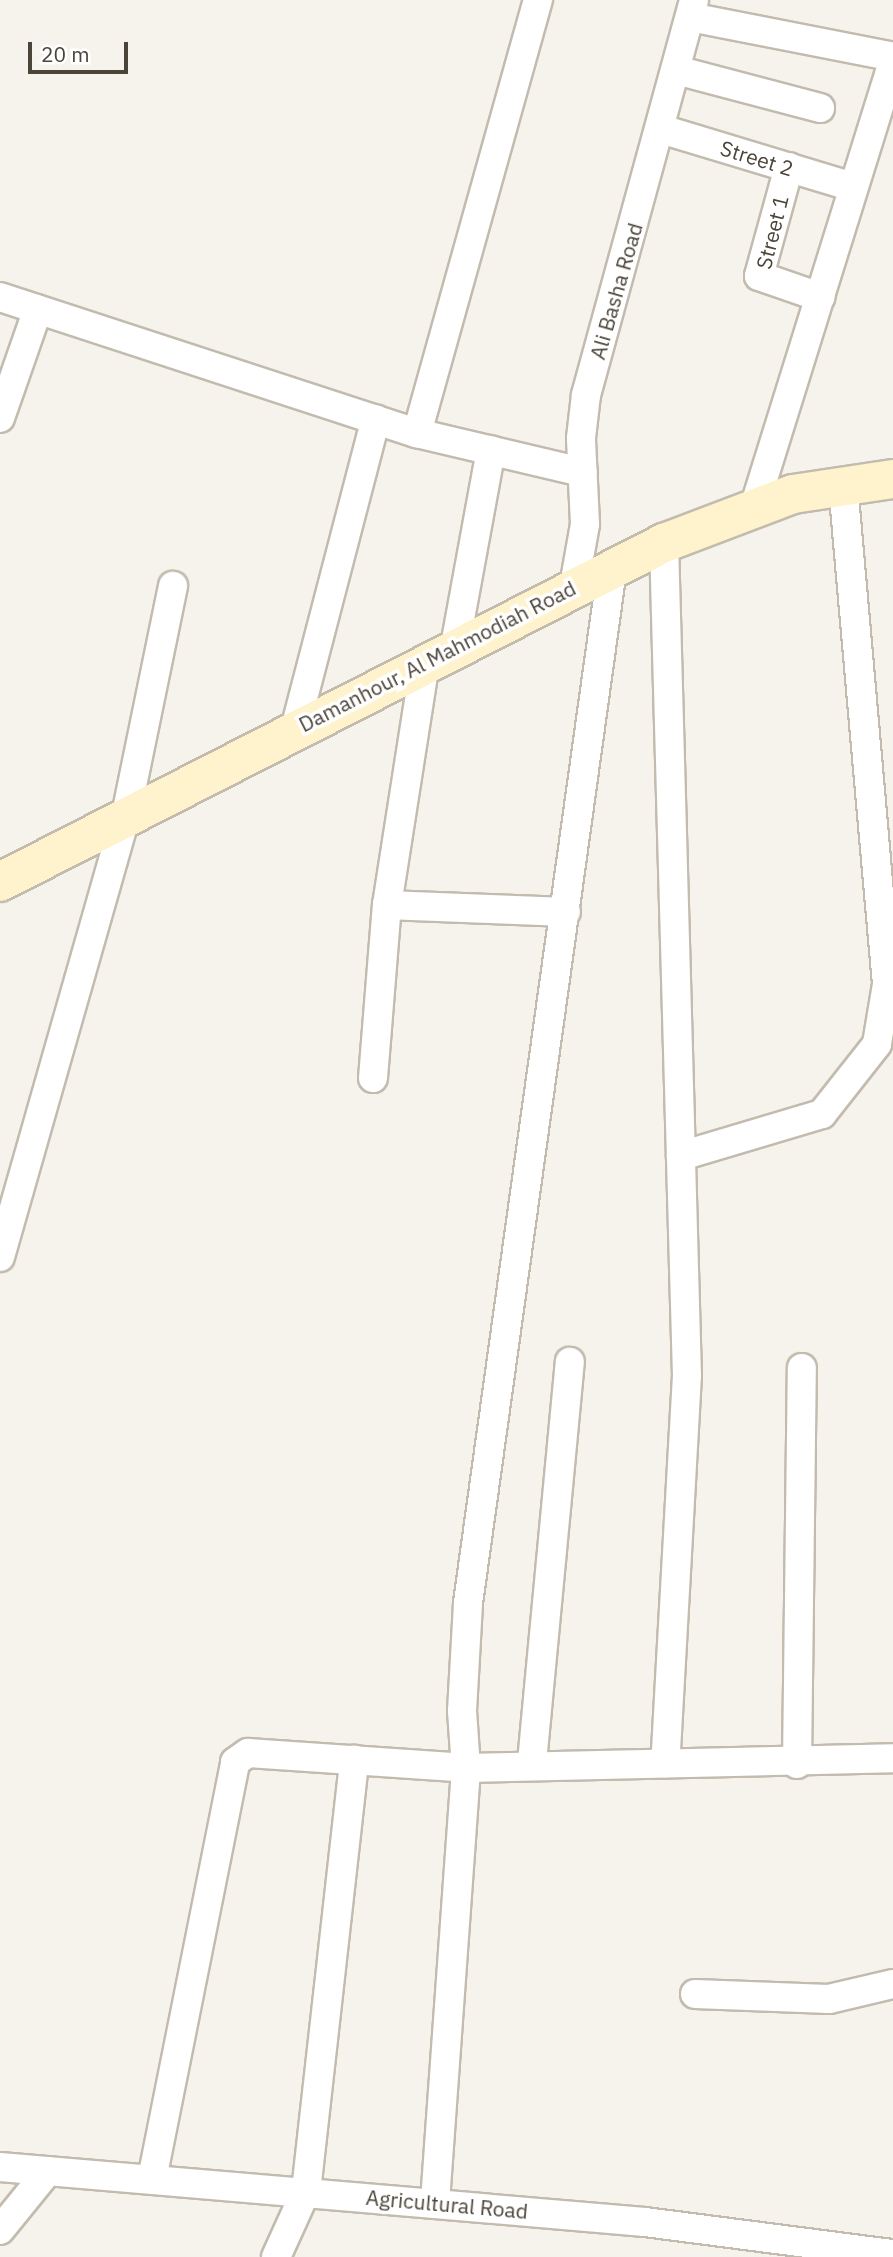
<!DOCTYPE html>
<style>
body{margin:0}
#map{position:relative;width:893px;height:2257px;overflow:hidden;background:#f6f3ec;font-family:"IBM Plex Sans",sans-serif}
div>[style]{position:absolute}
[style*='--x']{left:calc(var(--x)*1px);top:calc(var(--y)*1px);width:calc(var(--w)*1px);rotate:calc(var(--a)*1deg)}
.roads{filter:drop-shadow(2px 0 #c2bbae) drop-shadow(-2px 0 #c2bbae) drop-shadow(0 2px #c2bbae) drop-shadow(0 -2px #c2bbae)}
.minor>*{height:28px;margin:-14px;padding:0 14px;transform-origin:14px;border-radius:14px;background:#fff}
.secondary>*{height:38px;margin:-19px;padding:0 19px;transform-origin:19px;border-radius:19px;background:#fff3cd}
span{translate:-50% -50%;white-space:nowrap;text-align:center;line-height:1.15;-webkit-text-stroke:7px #fff;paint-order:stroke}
.street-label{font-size:21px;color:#4b4439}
.scale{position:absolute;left:28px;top:42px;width:100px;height:32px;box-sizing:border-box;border:4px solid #4b4439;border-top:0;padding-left:9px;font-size:21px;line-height:24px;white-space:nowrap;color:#4b4439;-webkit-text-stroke:5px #fff;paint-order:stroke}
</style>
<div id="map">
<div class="roads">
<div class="minor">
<div style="--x:690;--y:17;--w:207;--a:11.1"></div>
<div style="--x:676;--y:70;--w:149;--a:14.8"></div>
<div style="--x:661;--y:129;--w:201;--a:16.8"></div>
<div style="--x:789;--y:167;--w:113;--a:105.4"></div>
<div style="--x:759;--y:276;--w:65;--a:19"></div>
<div style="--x:0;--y:297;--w:439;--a:18.1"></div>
<div style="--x:417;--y:433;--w:170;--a:13.3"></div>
<div style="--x:0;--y:418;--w:115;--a:-70.8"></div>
<div style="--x:417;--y:433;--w:450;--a:-74.4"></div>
<div style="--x:754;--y:508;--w:468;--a:-72.7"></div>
<div style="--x:664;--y:543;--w:832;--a:88.42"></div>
<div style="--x:687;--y:1375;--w:389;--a:93.2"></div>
<div style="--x:574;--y:586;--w:63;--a:-79.9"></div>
<div style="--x:585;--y:524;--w:86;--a:-92.7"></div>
<div style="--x:581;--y:438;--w:43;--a:-83.4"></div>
<div style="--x:586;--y:395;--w:409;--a:-74.7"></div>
<div style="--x:455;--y:646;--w:199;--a:-79.6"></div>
<div style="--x:295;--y:729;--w:320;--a:-75.4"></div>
<div style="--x:387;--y:905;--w:179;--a:2.2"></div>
<div style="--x:373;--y:1078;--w:174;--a:-85.4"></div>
<div style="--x:387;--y:905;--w:246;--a:-81.1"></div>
<div style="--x:681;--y:1156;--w:147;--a:-16.6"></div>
<div style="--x:822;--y:1114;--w:89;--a:-51.8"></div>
<div style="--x:877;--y:1044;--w:61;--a:-80.5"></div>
<div style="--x:887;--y:984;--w:501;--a:-95.04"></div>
<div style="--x:0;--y:1257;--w:460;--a:-74.1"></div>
<div style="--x:126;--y:815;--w:234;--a:-78.4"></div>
<div style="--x:532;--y:1762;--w:402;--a:-84.6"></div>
<div style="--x:797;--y:1764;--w:396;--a:-89.3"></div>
<div style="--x:695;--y:1994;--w:134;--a:2.1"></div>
<div style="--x:829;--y:1999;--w:66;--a:-13.2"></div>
<div style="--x:0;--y:2167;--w:647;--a:4.87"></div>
<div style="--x:645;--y:2222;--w:250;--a:7.4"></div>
<div style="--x:152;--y:2179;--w:425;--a:-78.7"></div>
<div style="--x:235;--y:1762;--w:16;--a:-35"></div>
<div style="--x:248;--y:1753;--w:219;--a:3.9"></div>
<div style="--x:466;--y:1768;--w:427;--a:-1.3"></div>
<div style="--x:435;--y:2202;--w:435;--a:-85.9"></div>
<div style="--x:466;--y:1768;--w:57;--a:-94"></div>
<div style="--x:462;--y:1711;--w:108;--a:-86.8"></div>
<div style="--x:468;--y:1603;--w:1044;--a:-82.07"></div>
<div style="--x:0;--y:2230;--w:76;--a:-50.9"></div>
<div style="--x:276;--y:2257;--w:72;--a:-65.6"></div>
<div style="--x:306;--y:2191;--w:434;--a:-83.6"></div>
</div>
<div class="secondary">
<div style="--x:0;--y:882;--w:746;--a:-27.05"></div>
<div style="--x:664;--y:543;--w:138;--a:-20.8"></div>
<div style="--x:793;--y:494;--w:101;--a:-8.5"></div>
</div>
</div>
<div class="street-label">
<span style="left:757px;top:158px;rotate:17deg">Street 2</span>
<span style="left:772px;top:232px;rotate:-76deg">Street 1</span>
<span style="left:616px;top:291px;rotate:-74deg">Ali Basha Road</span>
<span style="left:437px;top:656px;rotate:-27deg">Damanhour, Al Mahmodiah Road</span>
<span style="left:447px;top:2204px;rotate:5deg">Agricultural Road</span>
</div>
<div class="scale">20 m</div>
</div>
